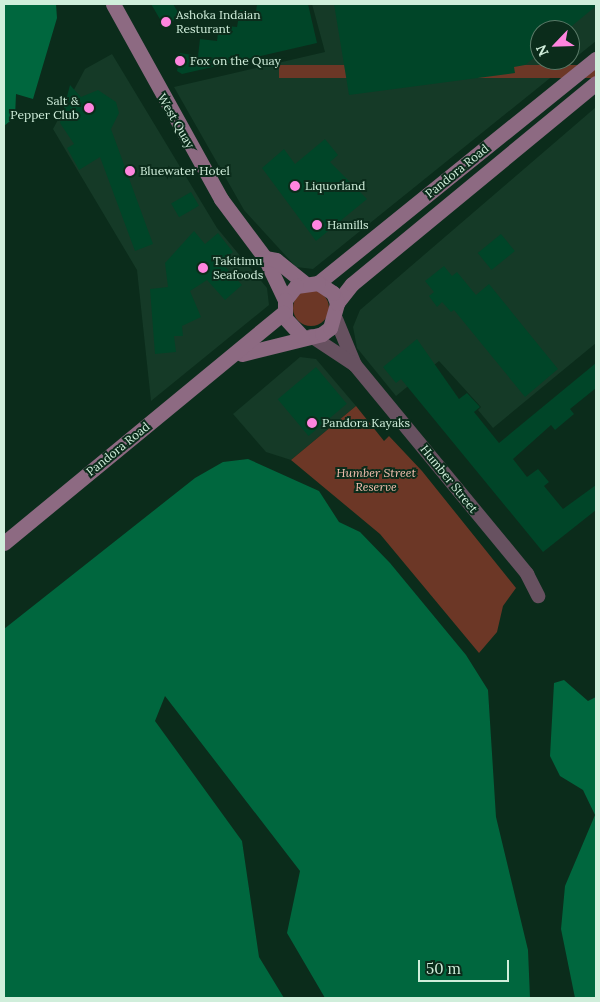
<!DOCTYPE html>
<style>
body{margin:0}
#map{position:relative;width:600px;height:1002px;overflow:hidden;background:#0b2c1b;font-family:Lora,serif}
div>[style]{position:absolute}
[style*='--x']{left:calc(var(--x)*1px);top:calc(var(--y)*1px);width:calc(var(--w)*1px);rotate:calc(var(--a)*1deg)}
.built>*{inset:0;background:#153a27}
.green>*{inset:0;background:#6c3726;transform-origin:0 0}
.round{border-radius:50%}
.water>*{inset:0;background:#00673e}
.building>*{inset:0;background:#004528;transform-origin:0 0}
.street>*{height:14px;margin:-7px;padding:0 7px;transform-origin:7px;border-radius:7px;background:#675160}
.secondary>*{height:15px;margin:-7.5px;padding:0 7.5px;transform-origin:7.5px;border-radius:7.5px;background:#8d6a82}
.dots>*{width:14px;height:14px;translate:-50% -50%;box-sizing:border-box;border:2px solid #0b2c1b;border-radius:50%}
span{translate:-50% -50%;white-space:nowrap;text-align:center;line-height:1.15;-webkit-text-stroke:4px #0b2c1b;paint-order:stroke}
.poi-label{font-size:12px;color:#d0eedb}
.left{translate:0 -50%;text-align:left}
.right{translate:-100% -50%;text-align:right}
.street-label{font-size:12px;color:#d0eedb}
.park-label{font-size:12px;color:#f5c0b0;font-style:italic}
.frame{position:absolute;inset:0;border:5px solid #d0eedb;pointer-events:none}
.north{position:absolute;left:530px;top:20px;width:50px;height:50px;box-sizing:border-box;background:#0b2c1b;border:1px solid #5a7a68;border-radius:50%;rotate:246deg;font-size:14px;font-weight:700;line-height:20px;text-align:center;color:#d0eedb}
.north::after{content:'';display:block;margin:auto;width:18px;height:22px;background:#ff85df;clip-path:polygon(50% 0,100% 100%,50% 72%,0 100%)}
.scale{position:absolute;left:418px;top:960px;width:91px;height:22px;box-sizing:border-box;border:2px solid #d0eedb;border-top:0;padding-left:6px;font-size:15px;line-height:18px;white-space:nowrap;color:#d0eedb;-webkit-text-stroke:4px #0b2c1b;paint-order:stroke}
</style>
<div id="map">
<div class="built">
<div style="clip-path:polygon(evenodd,312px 4px,596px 4px,596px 41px,313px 269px,296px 267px,244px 210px,174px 87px,325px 52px,312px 4px,540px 30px,570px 30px,570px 60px,540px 60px,540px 30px)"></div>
<div style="clip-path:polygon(112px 54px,217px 228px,267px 288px,269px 305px,151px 401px,137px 270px,53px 129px,85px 69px)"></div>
<div style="clip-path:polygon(596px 107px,596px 343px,493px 428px,478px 410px,481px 407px,439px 361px,396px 396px,357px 348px,353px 327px,360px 310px)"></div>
<div style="clip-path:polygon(300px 357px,316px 359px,356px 406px,291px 460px,266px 452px,233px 414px)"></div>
</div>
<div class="green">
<div style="left:596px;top:65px;width:13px;height:317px;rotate:90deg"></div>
<div class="round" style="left:293px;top:290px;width:36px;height:36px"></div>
<div style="clip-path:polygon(356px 406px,384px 441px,389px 436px,422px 471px,516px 588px,503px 606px,497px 632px,479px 653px,380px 534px,291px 460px)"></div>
</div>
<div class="water">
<div style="clip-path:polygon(4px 4px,56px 4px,57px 18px,33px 99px,16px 94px,15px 117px,4px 126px)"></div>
<div style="clip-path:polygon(248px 459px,319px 491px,339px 522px,360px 532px,390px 563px,466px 655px,488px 690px,496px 817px,528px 950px,530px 998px,325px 998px,287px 933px,300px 871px,165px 696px,155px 721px,242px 841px,259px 957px,284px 998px,4px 998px,4px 629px,195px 478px,223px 462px)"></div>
<div style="clip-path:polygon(564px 680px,588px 701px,596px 697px,596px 998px,575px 998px,561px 929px,565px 886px,595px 815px,583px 790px,560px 776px,550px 756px,554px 683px)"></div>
</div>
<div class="building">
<div style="clip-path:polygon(151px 4px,173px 4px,181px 17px,164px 26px)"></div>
<div style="clip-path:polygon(257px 4px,308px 4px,317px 43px,182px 74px,177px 71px,180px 53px,198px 56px,200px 39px,217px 41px,219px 25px,237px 27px,240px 10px,256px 12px)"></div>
<div style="clip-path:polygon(334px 4px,596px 4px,596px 6px,567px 30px,540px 30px,540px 53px,525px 65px,514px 67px,515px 73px,349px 95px)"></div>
<div style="clip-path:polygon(70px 85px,81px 97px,98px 90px,116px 102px,119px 113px,111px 129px,153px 244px,135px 251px,100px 157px,79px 170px,67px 148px,74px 144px,60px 123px)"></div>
<div style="clip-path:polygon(325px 139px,338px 155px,330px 162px,367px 199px,316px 241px,262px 168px,284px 149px,295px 164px)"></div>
<div style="left:191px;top:192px;width:16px;height:23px;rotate:60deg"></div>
<div style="clip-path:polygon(194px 231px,205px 244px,218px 233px,233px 252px,221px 262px,242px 285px,225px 300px,207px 280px,190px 291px,201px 317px,182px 326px,183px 336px,174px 336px,176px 352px,155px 354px,150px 289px,168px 287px,165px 263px)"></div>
<div style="left:501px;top:234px;width:22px;height:30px;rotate:51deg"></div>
<div style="clip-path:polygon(444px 266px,452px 276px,457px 272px,476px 295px,489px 284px,558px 369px,525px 397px,454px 310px,451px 312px,442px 302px,437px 307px,429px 296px,434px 292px,425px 281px)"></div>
<div style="clip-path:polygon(417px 339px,459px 399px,467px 393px,480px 407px,474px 412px,499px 443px,596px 363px,596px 388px,570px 409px,574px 414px,555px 430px,551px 425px,513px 459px,527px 477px,538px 469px,549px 482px,544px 486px,563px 509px,596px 485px,596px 510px,543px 552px,401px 379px,396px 383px,383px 367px)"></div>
<div style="left:316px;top:367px;width:48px;height:50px;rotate:50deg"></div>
</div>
<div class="street">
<div style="--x:336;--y:319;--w:50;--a:67.6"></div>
<div style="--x:355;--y:365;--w:271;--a:50.5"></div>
<div style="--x:527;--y:574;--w:25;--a:63"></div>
<div style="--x:311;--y:336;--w:53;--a:33.4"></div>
</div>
<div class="secondary">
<div style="--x:113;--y:4;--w:223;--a:61"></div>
<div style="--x:221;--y:199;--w:74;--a:53.3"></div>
<div style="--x:265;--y:258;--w:47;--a:64.5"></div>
<div style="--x:265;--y:258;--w:11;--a:10"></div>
<div style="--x:276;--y:260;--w:36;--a:39"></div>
<div style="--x:318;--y:283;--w:357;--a:-38.9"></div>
<div style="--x:337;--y:303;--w:24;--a:-52"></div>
<div style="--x:352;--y:284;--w:316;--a:-39.5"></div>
<div style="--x:242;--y:354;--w:82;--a:-14"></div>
<div style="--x:322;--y:334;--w:10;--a:-37"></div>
<div style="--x:330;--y:328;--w:26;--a:-74"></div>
<div style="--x:337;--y:303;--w:11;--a:-112"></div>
<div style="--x:333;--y:293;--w:18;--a:-146"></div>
<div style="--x:318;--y:283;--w:22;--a:172"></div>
<div style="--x:296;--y:286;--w:18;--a:128"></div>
<div style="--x:285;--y:300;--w:18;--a:90"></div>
<div style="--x:285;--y:318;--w:25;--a:47"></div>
<div style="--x:4;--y:543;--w:362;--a:-39.5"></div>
</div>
<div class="dots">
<div style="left:166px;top:22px;background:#ff85df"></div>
<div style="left:180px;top:61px;background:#ff85df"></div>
<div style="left:89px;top:108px;background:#ff85df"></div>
<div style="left:130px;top:171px;background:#ff85df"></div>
<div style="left:295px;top:186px;background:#ff85df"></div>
<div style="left:317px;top:225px;background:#ff85df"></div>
<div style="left:203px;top:268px;background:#ff85df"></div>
<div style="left:312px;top:423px;background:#ff85df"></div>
</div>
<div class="poi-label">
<span class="left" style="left:176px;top:22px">Ashoka Indaian<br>Resturant</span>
<span class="left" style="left:190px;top:61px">Fox on the Quay</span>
<span class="right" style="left:79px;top:108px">Salt &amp;<br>Pepper Club</span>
<span class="left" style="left:140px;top:171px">Bluewater Hotel</span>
<span class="left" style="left:305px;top:186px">Liquorland</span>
<span class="left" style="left:327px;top:225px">Hamills</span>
<span class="left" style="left:213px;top:268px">Takitimu<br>Seafoods</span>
<span class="left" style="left:322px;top:423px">Pandora Kayaks</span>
</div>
<div class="street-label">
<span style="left:176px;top:121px;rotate:60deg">West Quay</span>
<span style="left:457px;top:171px;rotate:-39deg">Pandora Road</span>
<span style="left:118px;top:449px;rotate:-39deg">Pandora Road</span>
<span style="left:449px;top:479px;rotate:51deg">Humber Street</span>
</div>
<div class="park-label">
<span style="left:376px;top:480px">Humber Street<br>Reserve</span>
</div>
<div class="frame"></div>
<div class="north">N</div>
<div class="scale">50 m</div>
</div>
